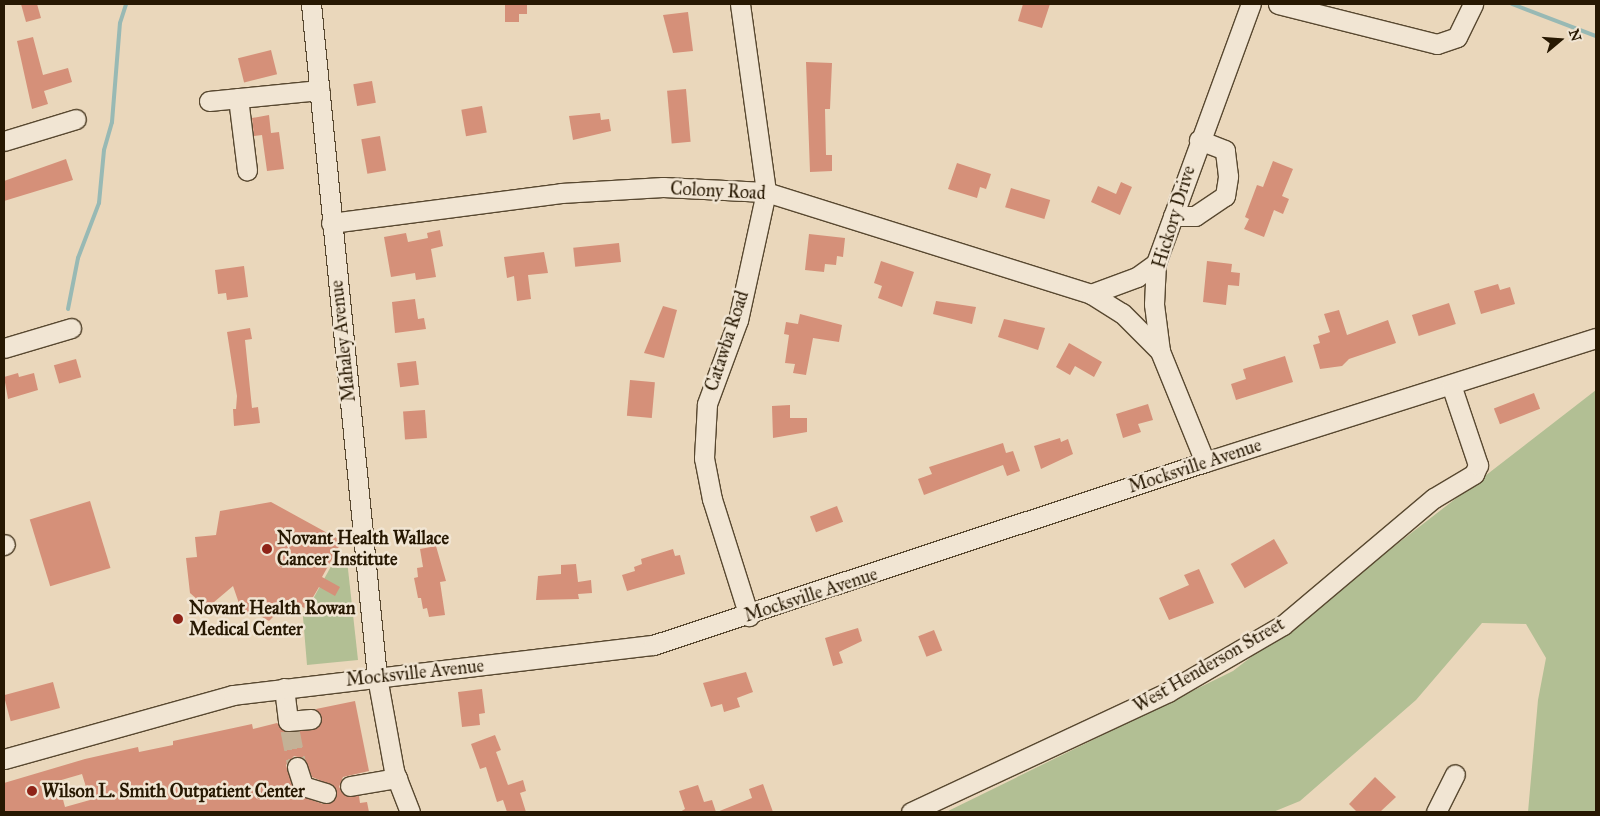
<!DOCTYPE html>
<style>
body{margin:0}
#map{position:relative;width:1600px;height:816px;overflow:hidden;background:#ead7bb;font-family:"IM FELL Great Primer",serif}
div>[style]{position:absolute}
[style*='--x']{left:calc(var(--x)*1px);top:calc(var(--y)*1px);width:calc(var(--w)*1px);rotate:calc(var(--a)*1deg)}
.green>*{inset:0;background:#b2bf94}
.stream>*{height:4px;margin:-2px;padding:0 2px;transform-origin:2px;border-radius:2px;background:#98b9b4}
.building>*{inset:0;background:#d59079;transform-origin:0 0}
.minor-tunnel>*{height:19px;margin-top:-9.5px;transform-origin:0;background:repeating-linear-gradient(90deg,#c3b196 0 19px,transparent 0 28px)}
.roads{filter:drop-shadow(1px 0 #584830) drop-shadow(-1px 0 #584830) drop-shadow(0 1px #584830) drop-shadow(0 -1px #584830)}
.minor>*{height:19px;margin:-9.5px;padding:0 9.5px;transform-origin:9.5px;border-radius:9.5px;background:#f1e5d3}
.dots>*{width:14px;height:14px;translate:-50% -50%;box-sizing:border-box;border:2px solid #f1e5d3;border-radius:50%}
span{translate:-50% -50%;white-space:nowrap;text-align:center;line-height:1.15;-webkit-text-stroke:5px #f1e5d3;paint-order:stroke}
.street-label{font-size:18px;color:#271802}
.poi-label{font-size:18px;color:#271802;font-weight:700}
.left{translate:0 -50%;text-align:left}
.frame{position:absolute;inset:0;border:5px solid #271802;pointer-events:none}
.north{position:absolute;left:1535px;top:15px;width:50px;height:50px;-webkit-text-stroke:4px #f1e5d3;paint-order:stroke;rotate:72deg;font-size:14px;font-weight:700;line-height:20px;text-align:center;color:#271802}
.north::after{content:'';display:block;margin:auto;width:18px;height:22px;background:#271802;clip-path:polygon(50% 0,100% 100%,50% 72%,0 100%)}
</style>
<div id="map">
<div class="green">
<div style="clip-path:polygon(1596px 390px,1596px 812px,1528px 812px,1538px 700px,1546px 658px,1526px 624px,1482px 623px,1416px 700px,1300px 801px,1273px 812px,946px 812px,1233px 671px)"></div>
<div style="clip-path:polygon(347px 560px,358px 660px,307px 665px,303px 617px,334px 561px)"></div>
</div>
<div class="stream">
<div style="--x:1512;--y:4;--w:90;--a:20.9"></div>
<div style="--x:68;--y:309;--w:52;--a:-78.9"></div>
<div style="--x:78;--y:258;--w:59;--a:-69.1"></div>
<div style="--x:99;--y:203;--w:53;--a:-84.6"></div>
<div style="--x:104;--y:150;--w:29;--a:-74"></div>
<div style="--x:112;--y:122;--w:99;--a:-85.4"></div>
<div style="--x:120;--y:23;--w:20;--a:-72"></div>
</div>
<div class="building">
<div style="clip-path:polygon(21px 4px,37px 4px,41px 18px,26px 22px)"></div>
<div style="clip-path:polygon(505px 4px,527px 4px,527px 14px,519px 14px,519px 22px,505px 22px)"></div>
<div style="clip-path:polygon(1023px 4px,1050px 4px,1042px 28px,1018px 21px)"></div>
<div style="clip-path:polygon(688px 12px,693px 51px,673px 53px,663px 15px)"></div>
<div style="clip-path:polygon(33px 37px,43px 75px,68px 68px,72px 82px,44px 91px,48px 104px,32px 109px,17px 41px)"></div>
<div style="left:271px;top:50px;width:25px;height:34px;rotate:76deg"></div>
<div style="clip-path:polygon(806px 62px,832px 63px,830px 109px,825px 109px,826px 155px,832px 155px,832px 171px,810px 172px)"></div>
<div style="left:372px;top:81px;width:22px;height:19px;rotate:80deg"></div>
<div style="left:686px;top:89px;width:53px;height:19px;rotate:85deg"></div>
<div style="left:482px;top:106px;width:27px;height:21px;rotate:80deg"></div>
<div style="clip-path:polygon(600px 113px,601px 120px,609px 119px,611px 131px,573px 140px,569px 116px)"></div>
<div style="clip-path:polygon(269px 115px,271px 133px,279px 132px,284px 169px,267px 171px,262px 135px,254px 136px,252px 118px)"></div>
<div style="left:380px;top:136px;width:35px;height:19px;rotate:80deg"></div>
<div style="clip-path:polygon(66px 159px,73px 180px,4px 201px,4px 181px)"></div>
<div style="clip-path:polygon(1273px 161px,1293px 169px,1282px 196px,1289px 199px,1283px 214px,1274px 210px,1264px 237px,1244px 229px,1249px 219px,1245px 217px,1257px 185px,1263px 187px)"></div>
<div style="clip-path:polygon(957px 163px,991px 174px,986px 189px,980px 187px,977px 198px,948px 189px)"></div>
<div style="clip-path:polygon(1121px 182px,1132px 187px,1120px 215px,1091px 202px,1098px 186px,1116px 194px)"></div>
<div style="left:1011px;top:188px;width:41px;height:20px;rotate:17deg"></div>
<div style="clip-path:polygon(440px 230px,443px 246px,431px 249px,436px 277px,416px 280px,415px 273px,391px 277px,384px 237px,406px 233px,408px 242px,428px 238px,427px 233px)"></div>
<div style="clip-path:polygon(809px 234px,845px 238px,843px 257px,837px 256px,836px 265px,825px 264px,824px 272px,805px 270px)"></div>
<div style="left:619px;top:243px;width:19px;height:46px;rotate:84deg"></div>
<div style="clip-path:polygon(544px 252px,548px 273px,528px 275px,531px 299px,517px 301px,514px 276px,507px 278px,504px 257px)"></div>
<div style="clip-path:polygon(881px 261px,914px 272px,902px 307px,878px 298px,882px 286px,874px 283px)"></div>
<div style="clip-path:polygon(1207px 261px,1232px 264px,1231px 272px,1240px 273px,1239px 286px,1228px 285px,1226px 305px,1203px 302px)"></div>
<div style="clip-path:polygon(244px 266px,248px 297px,227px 300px,226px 293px,218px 294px,215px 270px)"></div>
<div style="clip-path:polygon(1498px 284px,1500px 290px,1510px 287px,1515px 304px,1481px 314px,1474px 291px)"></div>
<div style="clip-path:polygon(415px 299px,418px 319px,424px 318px,426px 329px,395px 333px,392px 302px)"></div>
<div style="clip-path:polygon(936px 301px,976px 307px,972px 324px,933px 314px)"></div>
<div style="left:1449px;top:303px;width:22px;height:39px;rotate:72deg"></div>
<div style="clip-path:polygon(663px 306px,677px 310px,664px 358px,644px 353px)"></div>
<div style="clip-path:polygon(1339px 310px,1347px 335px,1388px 320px,1396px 343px,1349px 359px,1342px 366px,1320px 369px,1313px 345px,1320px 343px,1318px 336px,1330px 332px,1324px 314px)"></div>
<div style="clip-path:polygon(800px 314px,842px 325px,839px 342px,813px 338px,806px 375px,793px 373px,795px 364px,785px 363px,789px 335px,784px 334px,786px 322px,798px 324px)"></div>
<div style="clip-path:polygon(1004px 319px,1045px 328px,1038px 350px,998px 337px)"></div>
<div style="clip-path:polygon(250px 328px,252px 339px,245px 340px,249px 379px,252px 408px,258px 407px,260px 423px,234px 426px,233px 409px,236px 409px,237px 396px,227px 332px)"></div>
<div style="clip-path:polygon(1069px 343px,1102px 362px,1094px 377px,1075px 366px,1070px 375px,1056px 367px)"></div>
<div style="clip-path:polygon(1285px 356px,1293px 382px,1236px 400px,1231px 384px,1246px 379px,1243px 369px)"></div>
<div style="left:76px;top:359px;width:19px;height:23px;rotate:74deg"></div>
<div style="left:416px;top:361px;width:24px;height:19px;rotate:83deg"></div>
<div style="clip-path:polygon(18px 373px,19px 377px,34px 373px,38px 390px,8px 399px,4px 377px)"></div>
<div style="left:630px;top:380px;width:25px;height:36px;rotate:5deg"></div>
<div style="left:1534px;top:393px;width:17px;height:43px;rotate:69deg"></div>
<div style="clip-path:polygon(1148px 404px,1153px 420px,1138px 424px,1141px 432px,1123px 438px,1116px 414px)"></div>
<div style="clip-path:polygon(790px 405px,790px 418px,807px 418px,807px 432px,773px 438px,772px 406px)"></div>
<div style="left:425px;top:410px;width:28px;height:22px;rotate:86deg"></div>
<div style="clip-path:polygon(1060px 438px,1061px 442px,1068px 439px,1073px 454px,1041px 469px,1034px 446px)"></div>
<div style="clip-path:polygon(1003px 443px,1006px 453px,1013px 451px,1020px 471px,1007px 476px,1003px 465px,924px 495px,918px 479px,932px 474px,929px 467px)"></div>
<div style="left:90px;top:501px;width:70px;height:63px;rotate:73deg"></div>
<div style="clip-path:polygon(271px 502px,342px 541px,322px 577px,340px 587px,335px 596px,319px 587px,306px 609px,290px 600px,269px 621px,257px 614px,243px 615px,233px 586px,207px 608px,190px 593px,186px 558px,197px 557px,195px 537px,216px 535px,220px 511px)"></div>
<div style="left:837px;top:506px;width:17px;height:29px;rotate:69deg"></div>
<div style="left:1274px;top:539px;width:28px;height:50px;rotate:60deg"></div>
<div style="clip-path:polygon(436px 546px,446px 581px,440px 582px,445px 615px,429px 617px,427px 608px,423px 609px,421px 598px,418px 598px,414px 578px,418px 577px,417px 568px,423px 567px,420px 549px)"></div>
<div style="clip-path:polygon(673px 549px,675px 556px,680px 555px,685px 574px,627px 591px,622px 575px,635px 571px,634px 567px,642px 564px,641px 559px)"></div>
<div style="clip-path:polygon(576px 564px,578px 582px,591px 580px,592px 593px,578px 594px,579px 599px,536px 600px,538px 576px,561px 574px,561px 565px)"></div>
<div style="clip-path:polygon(1199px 569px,1214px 603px,1169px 620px,1159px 598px,1189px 585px,1184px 575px)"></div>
<div style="clip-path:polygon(858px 628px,862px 641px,839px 652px,843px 663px,833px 666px,825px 638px)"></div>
<div style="left:934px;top:630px;width:22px;height:17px;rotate:68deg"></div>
<div style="clip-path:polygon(746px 672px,753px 692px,737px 698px,740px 707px,724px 712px,722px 704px,711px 707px,703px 683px)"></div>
<div style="left:53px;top:682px;width:27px;height:51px;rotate:75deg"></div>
<div style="clip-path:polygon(482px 689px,485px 713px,479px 714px,480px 725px,462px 727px,458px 692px)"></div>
<div style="clip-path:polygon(evenodd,355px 701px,369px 771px,343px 777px,339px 787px,346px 796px,359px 796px,360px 803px,367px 802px,369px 812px,4px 812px,4px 783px,85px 759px,138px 747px,139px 752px,173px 745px,173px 741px,252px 724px,253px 729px,277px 723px,288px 732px,312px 730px,321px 723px,316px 709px,355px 701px,294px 756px,305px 759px,312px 777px,334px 786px,337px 796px,333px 802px,323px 804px,295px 794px,286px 765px,294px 756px,355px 701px,82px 774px,90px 800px,65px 807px,58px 781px,82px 774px)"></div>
<div style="clip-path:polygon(495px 735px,501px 750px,496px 752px,508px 785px,523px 780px,526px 791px,520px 793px,526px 812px,507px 812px,503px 800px,497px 802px,486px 767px,480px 769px,471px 744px)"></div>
<div style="clip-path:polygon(1375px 777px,1396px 797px,1380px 812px,1357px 812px,1349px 804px)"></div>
<div style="clip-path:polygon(763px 784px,773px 812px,717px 812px,752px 798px,749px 789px)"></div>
<div style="clip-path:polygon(698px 785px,704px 802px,712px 800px,716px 812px,680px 812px,685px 809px,679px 791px)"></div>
</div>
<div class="minor-tunnel">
<div style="--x:290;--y:730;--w:38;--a:79"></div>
</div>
<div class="roads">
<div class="minor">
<div style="--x:311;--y:4;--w:676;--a:84.4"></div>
<div style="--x:377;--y:677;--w:96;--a:79.7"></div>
<div style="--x:394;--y:771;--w:44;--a:68.7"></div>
<div style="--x:740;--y:4;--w:190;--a:82.1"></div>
<div style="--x:766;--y:192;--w:131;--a:102.3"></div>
<div style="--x:738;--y:320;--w:90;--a:110.3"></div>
<div style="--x:707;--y:404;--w:54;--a:93.2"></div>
<div style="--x:704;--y:458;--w:42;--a:79"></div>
<div style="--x:712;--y:499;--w:123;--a:72.5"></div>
<div style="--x:1278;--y:4;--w:164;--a:14.1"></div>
<div style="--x:1437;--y:44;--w:21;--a:-19"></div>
<div style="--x:1457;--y:37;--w:37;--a:-64"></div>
<div style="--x:238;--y:98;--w:73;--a:82.9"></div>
<div style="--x:209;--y:101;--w:111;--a:-5.7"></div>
<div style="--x:4;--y:141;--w:75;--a:-17"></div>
<div style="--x:1173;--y:216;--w:22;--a:0"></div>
<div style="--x:1195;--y:216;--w:36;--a:-34"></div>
<div style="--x:1225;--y:196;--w:20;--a:-81"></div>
<div style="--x:1228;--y:176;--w:26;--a:-97"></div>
<div style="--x:1225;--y:150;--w:28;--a:-159"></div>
<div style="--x:331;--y:223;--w:232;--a:-7.4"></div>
<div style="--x:561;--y:193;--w:102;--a:-3.4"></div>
<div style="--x:663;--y:187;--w:103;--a:2.8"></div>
<div style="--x:766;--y:192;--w:341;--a:17.4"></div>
<div style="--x:1091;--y:294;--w:36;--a:32"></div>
<div style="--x:1122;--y:313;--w:54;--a:45"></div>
<div style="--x:1091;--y:294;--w:49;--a:-20.3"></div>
<div style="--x:1137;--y:277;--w:24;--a:-36"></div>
<div style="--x:4;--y:348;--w:70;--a:-16.6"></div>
<div style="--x:1205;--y:462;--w:120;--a:-112.1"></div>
<div style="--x:1160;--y:351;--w:47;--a:-97.3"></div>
<div style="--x:1154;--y:304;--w:41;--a:-87.2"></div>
<div style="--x:1156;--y:263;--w:276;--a:-69.9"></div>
<div style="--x:4;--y:545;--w:1;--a:-45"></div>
<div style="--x:284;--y:688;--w:33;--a:83"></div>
<div style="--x:288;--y:721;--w:23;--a:-5"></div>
<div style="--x:4;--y:759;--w:238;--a:-15.6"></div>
<div style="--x:233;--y:695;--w:423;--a:-6.8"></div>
<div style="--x:653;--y:645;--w:582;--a:-18.34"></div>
<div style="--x:1205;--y:462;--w:410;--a:-17.6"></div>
<div style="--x:297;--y:767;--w:20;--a:72"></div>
<div style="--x:303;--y:786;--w:24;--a:17"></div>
<div style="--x:350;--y:786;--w:48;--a:-9.7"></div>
<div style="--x:911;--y:812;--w:284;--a:-25"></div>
<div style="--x:1168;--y:692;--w:133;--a:-30.2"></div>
<div style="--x:1283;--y:625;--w:197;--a:-40.1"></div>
<div style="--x:1434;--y:498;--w:47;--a:-31"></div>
<div style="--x:1474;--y:474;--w:10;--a:-66"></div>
<div style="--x:1478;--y:465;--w:84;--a:-108.6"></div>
<div style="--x:1436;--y:812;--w:42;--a:-63.4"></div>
</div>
</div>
<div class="dots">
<div style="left:267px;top:549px;background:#8f2418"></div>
<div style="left:178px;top:619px;background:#8f2418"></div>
<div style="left:32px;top:791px;background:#8f2418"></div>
</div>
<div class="street-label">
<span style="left:718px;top:191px;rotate:3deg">Colony Road</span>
<span style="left:1174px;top:217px;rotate:-73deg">Hickory Drive</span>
<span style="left:343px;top:341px;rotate:-96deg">Mahaley Avenue</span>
<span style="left:727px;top:341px;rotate:-72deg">Catawba Road</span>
<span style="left:1195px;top:466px;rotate:-18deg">Mocksville Avenue</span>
<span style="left:811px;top:595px;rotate:-18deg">Mocksville Avenue</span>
<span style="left:1209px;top:665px;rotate:-30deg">West Henderson Street</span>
<span style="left:415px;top:673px;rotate:-6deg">Mocksville Avenue</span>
</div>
<div class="poi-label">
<span class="left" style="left:277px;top:549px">Novant Health Wallace<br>Cancer Institute</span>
<span class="left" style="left:189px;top:619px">Novant Health Rowan<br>Medical Center</span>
<span class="left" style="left:42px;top:791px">Wilson L. Smith Outpatient Center</span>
</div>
<div class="frame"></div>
<div class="north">N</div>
</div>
